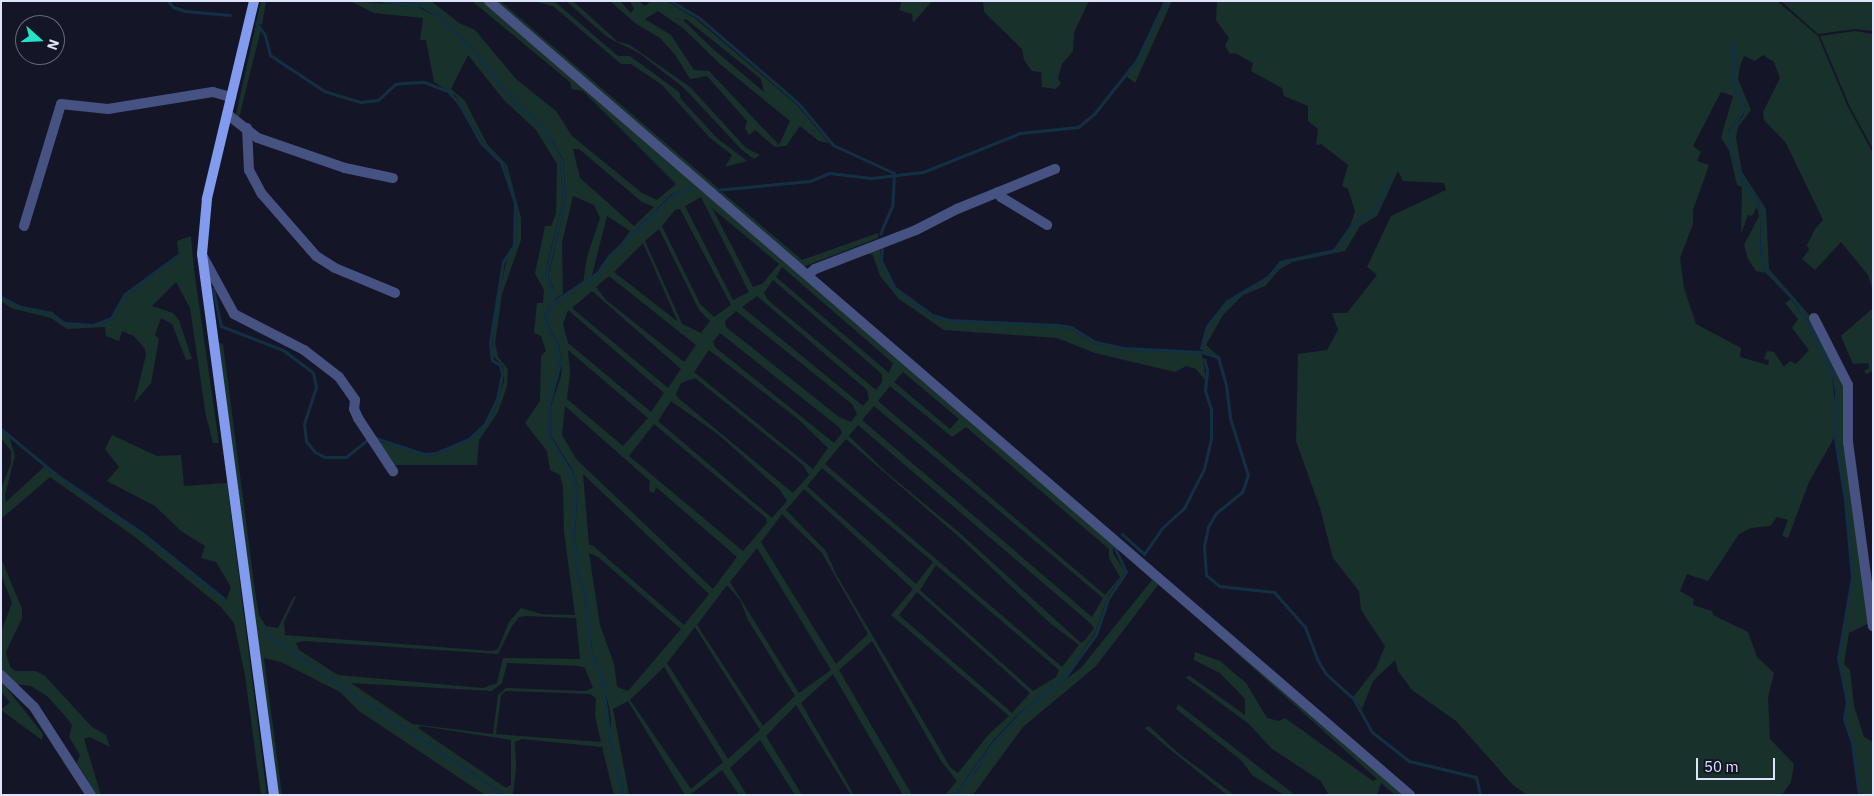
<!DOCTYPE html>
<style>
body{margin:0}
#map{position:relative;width:1874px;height:796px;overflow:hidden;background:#141628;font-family:"IBM Plex Sans",sans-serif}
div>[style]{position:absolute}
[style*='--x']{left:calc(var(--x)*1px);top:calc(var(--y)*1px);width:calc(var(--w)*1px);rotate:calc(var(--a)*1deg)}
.green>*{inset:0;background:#18312a}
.stream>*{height:3px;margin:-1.5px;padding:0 1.5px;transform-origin:1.5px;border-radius:1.5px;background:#133043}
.street>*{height:10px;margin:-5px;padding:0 5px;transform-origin:5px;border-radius:5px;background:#465281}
.secondary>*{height:10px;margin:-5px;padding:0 5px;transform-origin:5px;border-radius:5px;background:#839bee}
span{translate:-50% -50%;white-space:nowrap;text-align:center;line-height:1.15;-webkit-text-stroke:5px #141628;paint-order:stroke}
.frame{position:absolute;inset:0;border:2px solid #dfe3fb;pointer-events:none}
.north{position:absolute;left:15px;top:15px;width:50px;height:50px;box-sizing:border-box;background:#141628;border:1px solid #65687c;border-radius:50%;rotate:110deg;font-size:14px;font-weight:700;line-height:20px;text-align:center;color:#dfe3fb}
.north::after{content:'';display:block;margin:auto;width:18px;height:22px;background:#25e1c5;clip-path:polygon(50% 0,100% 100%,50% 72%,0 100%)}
.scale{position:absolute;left:1696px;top:758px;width:79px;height:22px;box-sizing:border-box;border:2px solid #dfe3fb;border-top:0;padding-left:6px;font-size:15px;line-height:18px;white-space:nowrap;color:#dfe3fb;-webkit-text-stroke:4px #141628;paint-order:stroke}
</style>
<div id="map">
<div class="green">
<div style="clip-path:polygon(261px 1px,266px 1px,262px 25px,258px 24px,261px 29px,239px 118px,236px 115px)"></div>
<div style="clip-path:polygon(evenodd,350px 1px,416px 6px,438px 17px,478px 58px,515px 105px,540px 125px,560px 160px,563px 201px,547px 265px,545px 277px,551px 290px,551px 303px,543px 320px,557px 347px,559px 364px,559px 376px,548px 408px,548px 437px,570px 471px,575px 488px,575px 520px,572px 531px,576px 567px,585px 599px,590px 650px,602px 683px,609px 719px,608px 733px,621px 795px,614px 795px,602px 747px,522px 739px,515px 742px,516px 768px,513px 795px,505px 795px,263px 632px,500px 795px,485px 795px,359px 711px,340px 692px,281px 662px,264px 658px,282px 795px,276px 795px,217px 342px,223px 344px,255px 591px,259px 615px,266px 626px,278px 628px,294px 596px,296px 597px,284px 622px,285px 635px,492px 651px,498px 649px,509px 622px,521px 608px,541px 614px,575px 615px,564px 531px,563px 486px,560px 475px,550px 470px,547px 451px,525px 423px,540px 401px,541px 356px,546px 351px,541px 336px,534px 333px,537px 303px,543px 303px,544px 290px,535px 273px,545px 226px,551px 226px,556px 214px,557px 164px,536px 130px,504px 100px,468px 55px,451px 89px,465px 101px,487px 144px,507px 165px,521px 218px,521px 240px,502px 294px,495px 343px,498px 357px,508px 369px,507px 386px,498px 412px,479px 440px,477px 465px,393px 465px,376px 441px,430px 455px,468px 442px,482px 430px,496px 407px,504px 381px,503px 366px,492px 355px,495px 312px,507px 259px,515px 247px,517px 209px,504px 164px,484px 144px,456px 96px,434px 82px,426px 40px,420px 40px,423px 18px,374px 13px,350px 1px,527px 616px,576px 618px,580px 659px,503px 658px,497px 683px,483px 688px,338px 675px,299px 650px,296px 643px,304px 641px,498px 654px,512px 626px,519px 617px,527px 616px,350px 1px,507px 663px,579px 666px,585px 668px,593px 688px,585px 691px,506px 688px,498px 695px,493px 734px,412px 724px,351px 683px,492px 691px,502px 683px,507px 663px,350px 1px,506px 691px,590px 694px,596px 698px,595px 716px,601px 742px,496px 734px,501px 695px,506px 691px,350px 1px,421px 726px,511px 740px,511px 785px,506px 788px,418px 728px,421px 726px)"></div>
<div style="clip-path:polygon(evenodd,396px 1px,431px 1px,459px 23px,475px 30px,516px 79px,556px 111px,572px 136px,642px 193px,657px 200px,676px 184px,583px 91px,572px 89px,570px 82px,472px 1px,484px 1px,1161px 581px,1096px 666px,1023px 727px,973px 795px,957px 795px,977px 770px,994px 743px,1019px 715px,1081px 668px,1152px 580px,1113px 544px,1113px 553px,1125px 572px,1108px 596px,1095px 633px,1065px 677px,1018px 714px,992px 742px,955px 795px,945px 795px,957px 781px,941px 761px,872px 641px,839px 670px,912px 795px,903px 795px,833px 674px,801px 703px,854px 795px,851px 795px,796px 705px,766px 736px,802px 795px,795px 795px,760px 740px,730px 768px,747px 795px,739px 795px,722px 770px,690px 795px,685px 795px,628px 701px,613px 709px,629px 795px,624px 795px,610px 733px,611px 719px,604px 682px,592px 650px,587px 599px,578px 566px,575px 531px,578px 488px,572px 469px,551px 436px,550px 409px,561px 376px,562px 363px,559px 346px,546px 320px,554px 304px,598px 274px,610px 257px,674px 196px,692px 188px,672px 194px,619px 246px,630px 231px,607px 216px,592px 275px,583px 283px,587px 257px,600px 218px,594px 205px,573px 196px,562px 243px,563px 294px,554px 300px,554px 289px,548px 277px,566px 201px,563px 159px,542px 124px,517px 103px,480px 57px,440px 15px,422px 5px,396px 1px,573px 149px,579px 149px,642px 202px,654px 207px,634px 226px,580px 178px,573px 149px,396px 1px,701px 197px,749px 292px,733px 300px,685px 206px,701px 197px,396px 1px,712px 208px,779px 264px,762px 284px,753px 287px,712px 208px,396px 1px,680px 209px,731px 305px,714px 317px,700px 304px,662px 226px,675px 210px,680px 209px,396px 1px,659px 229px,699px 310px,710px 321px,701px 333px,682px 324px,645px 241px,659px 229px,396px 1px,643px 243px,677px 320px,677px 321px,614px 272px,643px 243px,396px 1px,782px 267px,893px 363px,889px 373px,776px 277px,782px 267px,396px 1px,609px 276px,696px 345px,684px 362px,606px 300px,596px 287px,609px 276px,396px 1px,773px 280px,882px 374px,882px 382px,876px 390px,768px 300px,764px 293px,773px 280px,396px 1px,592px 291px,681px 369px,668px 388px,572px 308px,592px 291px,396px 1px,757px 296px,867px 390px,869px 399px,863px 406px,742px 307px,757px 296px,396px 1px,568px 310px,664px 393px,651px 412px,568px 343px,563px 324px,568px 310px,396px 1px,736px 311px,852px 404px,857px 414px,851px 422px,839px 417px,726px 327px,725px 321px,736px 311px,396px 1px,720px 333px,840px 428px,842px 433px,834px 443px,715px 347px,713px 342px,720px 333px,396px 1px,568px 350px,648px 418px,623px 446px,567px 399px,570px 373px,568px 350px,396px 1px,709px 350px,798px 419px,828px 448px,813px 469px,694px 372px,709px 350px,396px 1px,903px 372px,959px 419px,950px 429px,894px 382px,903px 372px,396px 1px,695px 378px,803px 465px,809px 475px,793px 493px,678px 398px,676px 394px,681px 383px,695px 378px,396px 1px,890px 386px,952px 437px,966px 427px,1109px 549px,1109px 558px,1120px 577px,1105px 595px,878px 401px,890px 386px,396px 1px,671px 401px,719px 435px,780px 490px,787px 501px,772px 518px,658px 421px,671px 401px,396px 1px,565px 406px,650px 481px,649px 491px,654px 493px,656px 487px,737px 557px,713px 589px,577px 460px,562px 435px,565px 406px,396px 1px,874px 406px,1103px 598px,1092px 617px,862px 420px,874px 406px,396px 1px,654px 424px,766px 518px,767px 523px,743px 551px,629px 456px,654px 424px,396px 1px,858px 425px,1090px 623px,1094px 628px,1085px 640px,1081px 643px,961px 534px,886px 472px,849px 436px,858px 425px,396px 1px,846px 439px,959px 537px,1051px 624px,1079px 645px,1062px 667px,825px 464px,846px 439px,396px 1px,822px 468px,933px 562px,916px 584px,807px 486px,822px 468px,396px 1px,583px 474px,709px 594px,684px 625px,592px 545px,589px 545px,583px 474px,396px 1px,804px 489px,913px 589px,891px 615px,1009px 716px,989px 734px,958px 773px,950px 767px,935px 741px,836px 574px,826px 551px,786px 510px,804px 489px,396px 1px,782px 514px,822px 553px,868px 634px,836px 664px,761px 542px,782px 514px,396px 1px,757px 548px,831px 670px,799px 693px,730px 582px,757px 548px,396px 1px,589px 553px,598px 557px,681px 629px,628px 691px,617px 687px,614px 664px,600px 625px,589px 553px,396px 1px,936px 565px,1059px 670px,1056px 677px,1033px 691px,920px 590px,936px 565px,396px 1px,727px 585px,740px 600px,748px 620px,795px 696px,763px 726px,697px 625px,727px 585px,396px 1px,917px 592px,1030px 693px,1012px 713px,899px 615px,917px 592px,396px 1px,695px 627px,760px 730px,728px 759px,667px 663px,695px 627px,396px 1px,664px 667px,723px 762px,691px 789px,630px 700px,664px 667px)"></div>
<div style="clip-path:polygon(495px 1px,500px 1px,719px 189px,713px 189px)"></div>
<div style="clip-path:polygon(532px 1px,554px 1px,618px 56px,630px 56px,679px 92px,681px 99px,717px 138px,747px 161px,725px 167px,732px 155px,710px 138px,662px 85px,631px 64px,621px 64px,553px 6px)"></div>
<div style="clip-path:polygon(566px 1px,573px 1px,617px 41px,630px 45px,690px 87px,746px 148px,760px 155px,754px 159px,741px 149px,684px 88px,639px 53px,607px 37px)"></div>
<div style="clip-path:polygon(evenodd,610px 1px,620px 1px,631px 13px,634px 9px,630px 1px,638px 1px,645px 6px,651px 1px,667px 1px,696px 19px,797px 105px,829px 143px,819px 141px,800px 126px,786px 146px,775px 147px,755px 130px,749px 135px,745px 128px,747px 121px,707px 76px,690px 79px,676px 56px,660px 38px,635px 23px,610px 1px,658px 11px,683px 28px,720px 64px,790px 121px,779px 145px,709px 71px,694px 70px,671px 35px,645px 19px,658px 11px,610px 1px,686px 19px,761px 79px,764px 92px,713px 49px,683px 20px,686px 19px)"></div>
<div style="clip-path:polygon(902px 1px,932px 1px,913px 23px,912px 14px,899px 10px)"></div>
<div style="clip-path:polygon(983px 1px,1089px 1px,1074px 32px,1073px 51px,1062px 64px,1058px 78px,1061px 84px,1055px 89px,1042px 87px,1041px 72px,1032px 71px,1024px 60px,1022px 49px,984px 12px)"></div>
<div style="clip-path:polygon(1166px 1px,1172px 1px,1135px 83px,1125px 75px,1138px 60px)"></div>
<div style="clip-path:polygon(1217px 1px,1777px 1px,1818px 36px,1848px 107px,1873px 153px,1873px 291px,1868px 275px,1841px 242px,1815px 270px,1802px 259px,1809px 250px,1807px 245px,1815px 229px,1823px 220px,1786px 143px,1764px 120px,1763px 112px,1780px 78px,1774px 62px,1763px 55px,1755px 61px,1744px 56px,1740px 66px,1738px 79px,1751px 110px,1738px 127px,1736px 138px,1742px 172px,1766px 209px,1769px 269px,1810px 316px,1846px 387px,1869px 623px,1849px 633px,1844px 664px,1850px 670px,1854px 706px,1864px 737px,1873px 742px,1873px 795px,1860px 795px,1853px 742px,1845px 719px,1848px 701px,1839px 658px,1853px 578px,1846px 498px,1835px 438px,1837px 391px,1833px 375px,1807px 319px,1794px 300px,1767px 272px,1762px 260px,1763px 216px,1760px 203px,1743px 180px,1730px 141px,1730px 133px,1743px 116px,1746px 108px,1734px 81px,1734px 43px,1733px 81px,1744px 108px,1728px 132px,1728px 141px,1741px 181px,1758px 204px,1761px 216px,1760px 260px,1766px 273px,1756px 271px,1748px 259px,1744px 245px,1759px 216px,1757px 207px,1752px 216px,1748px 215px,1741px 234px,1742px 187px,1737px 185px,1729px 150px,1721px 138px,1733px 96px,1721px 92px,1693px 146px,1701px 152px,1697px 161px,1709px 165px,1693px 210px,1693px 224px,1680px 258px,1684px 288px,1696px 324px,1741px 348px,1740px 357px,1768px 365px,1769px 360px,1764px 359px,1767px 351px,1774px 352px,1784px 367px,1790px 361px,1796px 364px,1809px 350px,1792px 328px,1798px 319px,1785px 303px,1791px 299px,1805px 320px,1832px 376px,1836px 411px,1834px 438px,1809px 482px,1788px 538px,1782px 536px,1788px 520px,1777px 517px,1770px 526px,1751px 528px,1739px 534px,1708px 581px,1687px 574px,1680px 591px,1694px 599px,1693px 605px,1712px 611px,1713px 615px,1748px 632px,1757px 657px,1774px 673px,1768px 697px,1770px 739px,1794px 764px,1791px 782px,1782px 795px,1527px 795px,1513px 785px,1456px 721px,1412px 690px,1398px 671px,1395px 660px,1373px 681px,1362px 709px,1353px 697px,1376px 668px,1385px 646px,1361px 610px,1359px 591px,1333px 558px,1320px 508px,1296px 441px,1298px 354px,1327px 350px,1338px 330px,1332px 313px,1347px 313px,1377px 275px,1367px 267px,1391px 216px,1446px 190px,1444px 183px,1403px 181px,1398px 171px,1377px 216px,1360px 226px,1345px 251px,1292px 262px,1279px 270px,1265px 286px,1243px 295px,1223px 315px,1206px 345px,1218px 356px,1202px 351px,1207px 326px,1227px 301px,1269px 278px,1280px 263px,1334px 251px,1351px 227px,1377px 208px,1390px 173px,1376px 207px,1350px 226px,1355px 211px,1348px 189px,1342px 186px,1348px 165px,1321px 144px,1316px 145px,1318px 129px,1308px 121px,1308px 106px,1284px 96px,1282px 88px,1251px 71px,1253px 63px,1235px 53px,1230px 54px,1225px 46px,1229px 38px,1216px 20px)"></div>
<div style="clip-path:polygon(1781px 1px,1873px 1px,1873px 31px,1855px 29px,1818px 34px)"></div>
<div style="clip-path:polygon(1855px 31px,1873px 34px,1873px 149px,1850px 107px,1820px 36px)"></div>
<div style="clip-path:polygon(722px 192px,802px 260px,878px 233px,878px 238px,803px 267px,717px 193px)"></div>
<div style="clip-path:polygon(191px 236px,194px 270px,219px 443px,213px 443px,206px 416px,190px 308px,176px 282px,152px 306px,173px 313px,179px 320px,192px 359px,186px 360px,172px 324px,161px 318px,155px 335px,159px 339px,151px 383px,134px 403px,146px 355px,145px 349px,134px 336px,122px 331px,119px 341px,106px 336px,105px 327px,67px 329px,51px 318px,11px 308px,1px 301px,1px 298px,21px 308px,50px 314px,71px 325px,100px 324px,116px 314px,126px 294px,179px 256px,177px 241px)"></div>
<div style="clip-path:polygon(880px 243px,880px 261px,894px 288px,932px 317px,948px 321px,1058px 326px,1071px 329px,1095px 344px,1123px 349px,1202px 353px,1206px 381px,1196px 369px,1186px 366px,1175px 372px,1095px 353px,1057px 338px,944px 330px,899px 299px,880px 276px,873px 255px,861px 252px)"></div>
<div style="clip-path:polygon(1873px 308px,1873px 371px,1866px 374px,1864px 371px,1869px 368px,1868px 363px,1853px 364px,1841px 336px)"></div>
<div style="clip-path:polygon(1px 430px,9px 436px,15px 456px,5px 495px,6px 502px,45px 466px,142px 534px,226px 601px,231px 587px,216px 562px,201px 558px,205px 546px,181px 531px,155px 506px,107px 481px,119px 467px,105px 449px,112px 435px,157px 456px,181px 455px,184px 486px,227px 483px,267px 795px,261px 795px,245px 675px,234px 623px,220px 606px,135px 537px,50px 477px,1px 519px,1px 489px,11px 463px,11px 451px,1px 438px)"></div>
<div style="clip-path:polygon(1px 558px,22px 609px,22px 618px,6px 652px,10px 667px,15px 671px,36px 671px,45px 676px,92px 727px,106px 735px,110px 747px,90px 737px,84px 739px,101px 795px,97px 795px,77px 763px,80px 755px,69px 737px,72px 725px,66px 717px,47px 696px,31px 686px,15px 684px,1px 670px,1px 632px,12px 603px,1px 574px)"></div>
<div style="clip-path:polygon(1214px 627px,1405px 795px,1395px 795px,1381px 783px,1377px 795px,1328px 794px,1321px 781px,1271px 748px,1249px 724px,1185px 677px,1190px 676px,1245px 715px,1245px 699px,1220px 673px,1194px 660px,1195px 652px,1220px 661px,1246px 683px,1267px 718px,1279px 721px,1285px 718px,1373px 781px,1377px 779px,1213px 632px)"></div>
<div style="clip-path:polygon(1px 681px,43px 734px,42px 740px,1px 710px,10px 702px,1px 692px)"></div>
<div style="clip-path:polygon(1178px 704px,1219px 736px,1295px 795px,1284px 795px,1252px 775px,1242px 761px,1176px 709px)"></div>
<div style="clip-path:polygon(1149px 726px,1177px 752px,1234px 795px,1227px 795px,1167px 747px,1145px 728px)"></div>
</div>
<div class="stream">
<div style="--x:168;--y:1;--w:8;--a:50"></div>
<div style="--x:173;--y:7;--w:13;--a:18"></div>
<div style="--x:185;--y:11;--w:45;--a:5.1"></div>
<div style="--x:383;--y:1;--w:39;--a:7"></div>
<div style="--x:422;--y:6;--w:20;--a:30"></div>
<div style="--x:439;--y:16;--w:58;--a:46.4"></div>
<div style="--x:479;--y:58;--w:59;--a:51.2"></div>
<div style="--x:516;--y:104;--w:33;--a:40"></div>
<div style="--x:541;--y:125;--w:40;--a:60.3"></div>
<div style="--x:561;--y:160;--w:41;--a:85.8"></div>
<div style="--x:564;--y:201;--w:67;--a:103.8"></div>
<div style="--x:548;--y:266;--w:11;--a:100"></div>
<div style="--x:546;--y:277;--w:14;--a:65"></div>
<div style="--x:552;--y:290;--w:13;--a:90"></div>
<div style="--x:552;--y:303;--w:19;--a:115"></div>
<div style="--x:544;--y:320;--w:30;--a:64"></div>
<div style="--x:557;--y:347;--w:16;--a:79"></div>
<div style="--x:560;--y:363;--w:47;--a:104.9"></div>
<div style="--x:548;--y:408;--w:29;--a:88"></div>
<div style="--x:549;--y:437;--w:39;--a:58"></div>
<div style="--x:570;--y:470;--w:19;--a:72"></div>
<div style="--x:576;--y:488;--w:43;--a:94"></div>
<div style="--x:573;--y:531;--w:36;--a:84"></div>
<div style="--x:577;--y:567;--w:33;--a:74"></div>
<div style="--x:586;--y:599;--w:51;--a:85.5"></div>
<div style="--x:590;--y:650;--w:35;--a:68"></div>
<div style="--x:603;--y:683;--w:50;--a:83.2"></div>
<div style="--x:609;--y:733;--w:63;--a:78.2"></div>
<div style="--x:671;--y:1;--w:31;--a:31"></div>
<div style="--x:698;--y:17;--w:103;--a:40.7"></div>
<div style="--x:776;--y:84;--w:30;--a:41"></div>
<div style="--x:799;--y:104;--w:53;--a:50.3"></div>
<div style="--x:833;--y:145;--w:67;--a:24.7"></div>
<div style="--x:894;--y:173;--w:33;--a:93"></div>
<div style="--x:892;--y:206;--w:30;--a:113"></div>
<div style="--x:256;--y:23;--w:15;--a:53"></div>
<div style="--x:265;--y:35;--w:21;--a:76"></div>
<div style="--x:270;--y:55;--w:65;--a:33.7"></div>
<div style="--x:324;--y:91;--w:39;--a:17"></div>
<div style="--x:361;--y:102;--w:17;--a:-7"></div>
<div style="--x:378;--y:100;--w:23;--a:-43"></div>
<div style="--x:395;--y:84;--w:9;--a:-6"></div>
<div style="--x:404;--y:83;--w:20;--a:-3"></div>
<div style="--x:424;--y:82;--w:26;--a:21"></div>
<div style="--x:448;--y:91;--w:18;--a:49"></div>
<div style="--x:460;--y:105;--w:43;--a:61.1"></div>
<div style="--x:481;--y:143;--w:28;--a:44"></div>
<div style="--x:501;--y:162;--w:43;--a:71.1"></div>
<div style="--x:515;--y:203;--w:42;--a:91.4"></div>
<div style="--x:514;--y:245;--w:20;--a:123"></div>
<div style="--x:503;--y:262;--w:81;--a:99.2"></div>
<div style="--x:490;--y:342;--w:18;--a:84"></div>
<div style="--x:492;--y:360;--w:9;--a:32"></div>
<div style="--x:500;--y:365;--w:9;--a:77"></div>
<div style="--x:502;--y:374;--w:25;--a:101"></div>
<div style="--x:497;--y:399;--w:28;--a:116"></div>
<div style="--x:485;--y:424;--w:22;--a:137"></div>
<div style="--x:469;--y:439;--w:36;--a:157"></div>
<div style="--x:436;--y:453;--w:12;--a:175"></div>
<div style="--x:424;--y:454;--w:52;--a:-161.9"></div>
<div style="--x:1733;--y:43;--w:38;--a:90"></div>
<div style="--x:1733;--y:81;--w:29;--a:68"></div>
<div style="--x:1744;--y:108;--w:29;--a:121"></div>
<div style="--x:1729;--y:133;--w:8;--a:90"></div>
<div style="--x:1729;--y:141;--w:42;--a:72"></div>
<div style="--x:1742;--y:181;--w:29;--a:54"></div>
<div style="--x:1759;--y:204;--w:12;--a:76"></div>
<div style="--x:1762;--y:216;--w:44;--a:91.3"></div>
<div style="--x:1761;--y:260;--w:13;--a:63"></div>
<div style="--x:1767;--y:272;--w:39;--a:46"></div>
<div style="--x:1794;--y:300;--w:23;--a:59"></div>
<div style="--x:1806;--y:320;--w:62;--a:64.3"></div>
<div style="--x:1833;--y:376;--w:15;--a:79"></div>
<div style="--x:1836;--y:391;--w:47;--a:91.2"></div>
<div style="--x:1835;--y:438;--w:62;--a:80.7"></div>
<div style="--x:1845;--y:499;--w:79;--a:84.9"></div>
<div style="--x:1852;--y:578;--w:81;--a:99.9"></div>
<div style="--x:1838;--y:658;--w:44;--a:78.2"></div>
<div style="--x:1847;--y:701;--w:18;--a:99"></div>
<div style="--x:1844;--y:719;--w:24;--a:71"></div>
<div style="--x:1852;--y:742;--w:53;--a:82.5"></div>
<div style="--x:715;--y:190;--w:95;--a:-5.4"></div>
<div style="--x:810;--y:181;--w:21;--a:-23"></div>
<div style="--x:829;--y:173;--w:42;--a:6.8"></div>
<div style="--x:871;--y:178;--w:52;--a:-6.6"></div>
<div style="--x:923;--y:172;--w:105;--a:-21.9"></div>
<div style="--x:1020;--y:133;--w:58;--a:-5.9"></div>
<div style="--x:1078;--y:127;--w:21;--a:-39"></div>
<div style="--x:1094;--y:114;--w:69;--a:-51.5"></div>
<div style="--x:1137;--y:60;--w:65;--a:-64.6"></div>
<div style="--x:882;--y:245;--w:16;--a:94"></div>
<div style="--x:881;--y:261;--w:30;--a:63"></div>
<div style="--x:895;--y:288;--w:46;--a:36.1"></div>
<div style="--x:932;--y:315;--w:17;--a:17"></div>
<div style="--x:948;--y:320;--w:110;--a:2.6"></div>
<div style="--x:1058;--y:325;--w:13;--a:9"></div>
<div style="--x:1071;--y:327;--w:28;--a:32"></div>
<div style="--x:1095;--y:342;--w:29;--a:12"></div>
<div style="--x:1123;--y:348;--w:79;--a:2.9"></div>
<div style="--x:1202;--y:352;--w:17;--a:17"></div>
<div style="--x:1218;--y:357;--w:29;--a:74"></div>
<div style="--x:1226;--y:385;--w:33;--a:83"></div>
<div style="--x:1230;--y:418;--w:60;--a:72.5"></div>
<div style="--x:1248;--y:475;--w:18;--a:109"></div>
<div style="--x:1242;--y:492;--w:33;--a:141"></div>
<div style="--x:1216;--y:513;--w:16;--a:120"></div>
<div style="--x:1208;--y:527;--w:19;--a:102"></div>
<div style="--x:1204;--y:546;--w:29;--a:86"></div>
<div style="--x:1206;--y:575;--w:17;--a:40"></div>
<div style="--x:1219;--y:586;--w:55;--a:6.2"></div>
<div style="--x:1274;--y:592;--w:47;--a:48.5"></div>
<div style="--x:1305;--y:627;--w:34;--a:69"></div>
<div style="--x:1317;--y:659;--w:17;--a:59"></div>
<div style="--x:1326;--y:674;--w:36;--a:42"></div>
<div style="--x:1353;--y:698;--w:39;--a:61"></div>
<div style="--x:1372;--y:732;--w:47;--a:38.1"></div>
<div style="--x:1409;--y:761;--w:69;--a:13.4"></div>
<div style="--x:1476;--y:777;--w:18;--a:77"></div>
<div style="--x:213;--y:289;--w:38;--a:78"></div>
<div style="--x:221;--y:326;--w:66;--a:21.2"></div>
<div style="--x:283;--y:350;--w:38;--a:37"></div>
<div style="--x:313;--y:373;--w:14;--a:78"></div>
<div style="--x:316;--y:387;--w:39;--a:108"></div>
<div style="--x:304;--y:424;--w:17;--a:83"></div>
<div style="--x:306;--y:441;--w:14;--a:51"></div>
<div style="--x:315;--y:452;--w:11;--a:27"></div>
<div style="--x:325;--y:457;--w:21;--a:0"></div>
<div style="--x:346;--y:457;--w:26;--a:-39"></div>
<div style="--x:1;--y:297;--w:22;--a:27"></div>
<div style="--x:21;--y:307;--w:31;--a:11"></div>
<div style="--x:51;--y:313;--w:16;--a:38"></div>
<div style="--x:64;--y:323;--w:29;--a:4"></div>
<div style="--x:93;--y:325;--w:19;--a:-21"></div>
<div style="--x:111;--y:318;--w:28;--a:-60"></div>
<div style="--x:125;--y:294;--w:66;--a:-36.3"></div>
<div style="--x:552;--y:303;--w:54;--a:-33.7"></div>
<div style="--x:597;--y:273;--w:21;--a:-55"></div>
<div style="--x:609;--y:256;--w:88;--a:-43.6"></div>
<div style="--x:673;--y:195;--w:19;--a:-21"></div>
<div style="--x:1201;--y:348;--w:23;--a:-75"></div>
<div style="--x:1207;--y:326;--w:32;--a:-51"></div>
<div style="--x:1227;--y:301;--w:48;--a:-30.3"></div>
<div style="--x:1268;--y:277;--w:19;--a:-51"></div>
<div style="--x:1280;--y:262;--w:55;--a:-12.5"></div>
<div style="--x:1334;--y:250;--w:28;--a:-55"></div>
<div style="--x:1350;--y:227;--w:34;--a:-37"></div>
<div style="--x:1377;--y:207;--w:33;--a:-69"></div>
<div style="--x:1;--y:429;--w:74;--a:39.5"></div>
<div style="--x:58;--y:476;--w:102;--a:34.2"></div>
<div style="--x:142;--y:533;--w:105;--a:38.8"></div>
<div style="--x:1122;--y:534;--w:30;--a:42"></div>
<div style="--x:1144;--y:554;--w:32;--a:-55"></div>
<div style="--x:1162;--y:528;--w:30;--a:-42"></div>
<div style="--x:1184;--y:508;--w:44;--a:-62.9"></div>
<div style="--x:1204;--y:469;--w:31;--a:-77"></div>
<div style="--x:1211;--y:439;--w:30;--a:-90"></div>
<div style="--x:1211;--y:409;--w:20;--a:-108"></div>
<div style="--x:1205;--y:390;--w:20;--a:-84"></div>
<div style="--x:1207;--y:370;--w:11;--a:-105"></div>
<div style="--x:263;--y:633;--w:289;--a:34.1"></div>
<div style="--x:956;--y:795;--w:64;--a:-54.6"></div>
<div style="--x:993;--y:743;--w:38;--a:-47"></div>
<div style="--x:1019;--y:715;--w:60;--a:-39.6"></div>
<div style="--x:1065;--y:677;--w:53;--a:-54.2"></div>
<div style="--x:1096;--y:634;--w:39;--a:-71"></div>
<div style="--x:1109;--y:597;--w:30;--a:-56"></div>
<div style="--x:1126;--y:572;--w:31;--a:-115"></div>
</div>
<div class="street">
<div style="--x:489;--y:1;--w:1216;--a:40.76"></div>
<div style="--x:227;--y:114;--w:39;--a:38"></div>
<div style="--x:258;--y:138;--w:92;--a:19"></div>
<div style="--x:345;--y:168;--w:49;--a:11.8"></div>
<div style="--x:247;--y:128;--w:42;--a:87.3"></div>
<div style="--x:249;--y:170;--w:27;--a:62"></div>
<div style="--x:262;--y:194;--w:82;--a:48.9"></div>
<div style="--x:316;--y:256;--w:22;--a:32"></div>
<div style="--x:335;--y:268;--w:65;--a:22.6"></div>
<div style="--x:998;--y:192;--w:6;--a:59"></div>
<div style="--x:1001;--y:197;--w:54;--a:31.3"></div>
<div style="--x:24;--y:226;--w:127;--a:-73.1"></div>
<div style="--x:61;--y:104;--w:47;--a:6.1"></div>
<div style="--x:108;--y:109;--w:106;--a:-9.2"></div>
<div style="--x:213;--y:92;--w:19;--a:16"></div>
<div style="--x:202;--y:255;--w:67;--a:61.5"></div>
<div style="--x:234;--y:314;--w:79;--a:27.2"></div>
<div style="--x:304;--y:350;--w:44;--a:37.6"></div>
<div style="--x:339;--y:377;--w:28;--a:55"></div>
<div style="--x:355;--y:400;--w:9;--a:96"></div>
<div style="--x:354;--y:409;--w:10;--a:66"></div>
<div style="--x:358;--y:418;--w:64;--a:56.6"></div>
<div style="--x:808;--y:275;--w:9;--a:-41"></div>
<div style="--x:815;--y:269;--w:108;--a:-21.1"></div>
<div style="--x:916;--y:230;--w:46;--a:-27.1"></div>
<div style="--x:957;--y:209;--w:106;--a:-22.2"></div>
<div style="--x:1814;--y:318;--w:75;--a:63.1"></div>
<div style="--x:1848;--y:385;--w:57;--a:90"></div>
<div style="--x:1848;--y:442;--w:186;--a:82.3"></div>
<div style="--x:1;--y:675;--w:46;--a:44.1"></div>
<div style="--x:34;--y:707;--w:105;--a:57.1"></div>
</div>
<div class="secondary">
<div style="--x:254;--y:1;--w:204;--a:103.4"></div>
<div style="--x:207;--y:199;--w:55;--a:95.2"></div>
<div style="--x:202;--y:254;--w:546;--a:82.42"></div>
</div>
<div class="frame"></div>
<div class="north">N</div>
<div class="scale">50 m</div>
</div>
